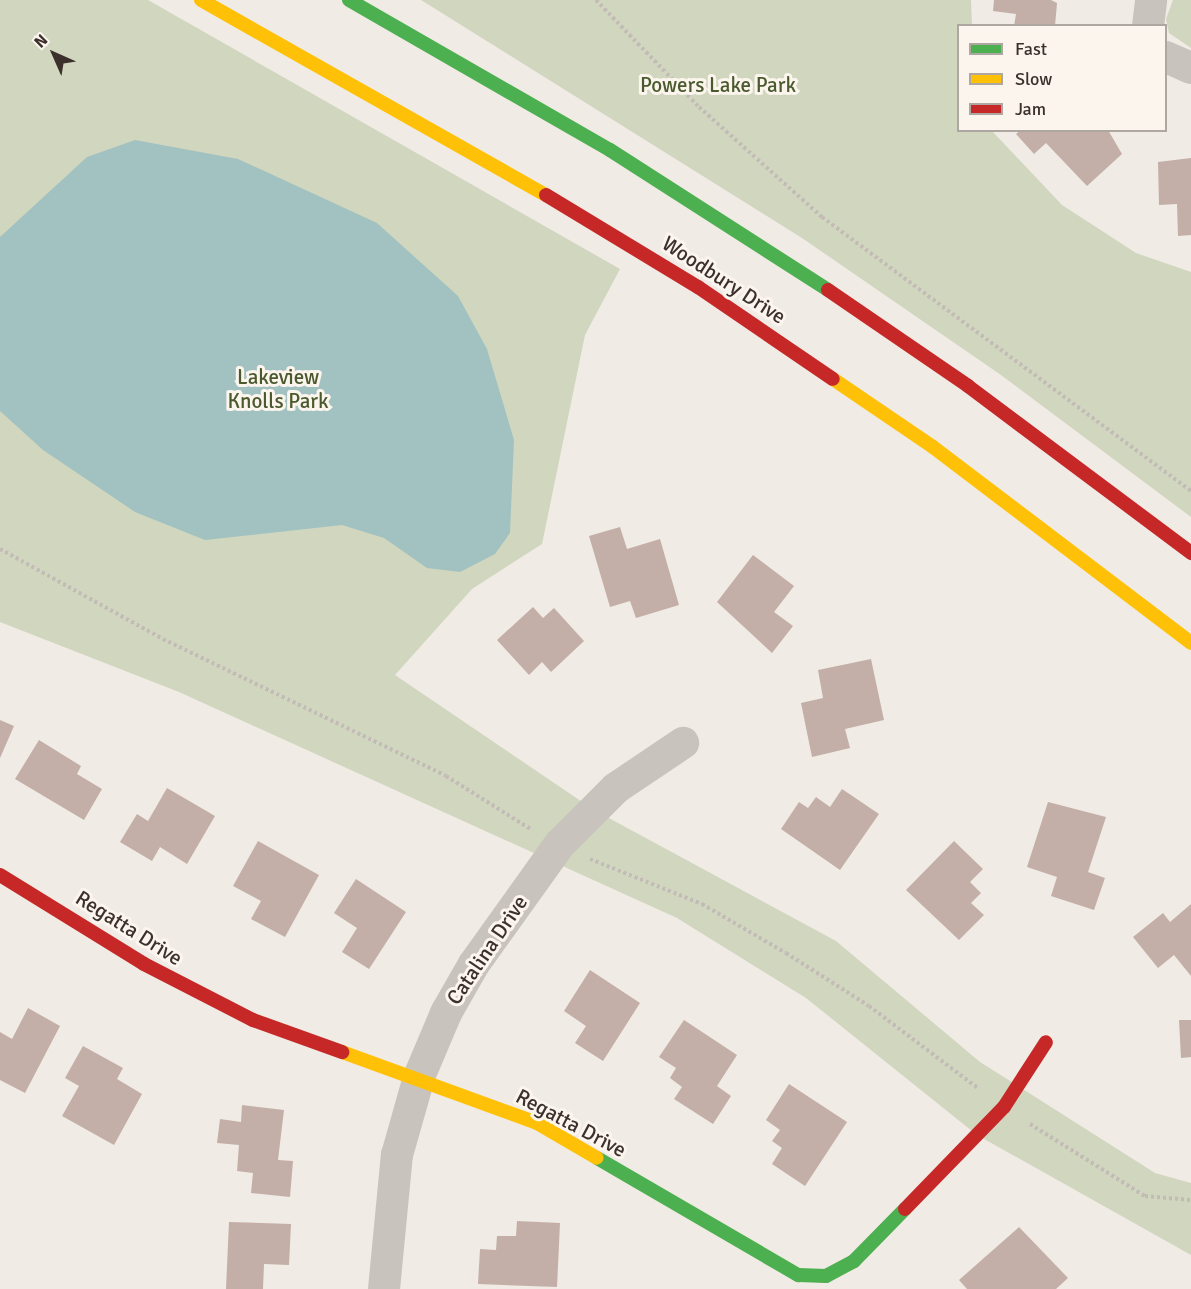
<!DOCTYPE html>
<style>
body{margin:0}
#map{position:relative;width:1191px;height:1289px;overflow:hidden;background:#f0ebe5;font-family:Signika,sans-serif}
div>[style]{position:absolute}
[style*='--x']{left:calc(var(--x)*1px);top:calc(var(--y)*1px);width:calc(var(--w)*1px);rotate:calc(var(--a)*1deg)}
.green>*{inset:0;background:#d1d6bf}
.water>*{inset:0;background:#a1c2c1}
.building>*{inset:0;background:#c3afa7}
.path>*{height:4px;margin-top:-2px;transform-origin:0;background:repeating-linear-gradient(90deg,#c2bbb6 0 3px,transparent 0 6px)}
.street>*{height:32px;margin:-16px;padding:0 16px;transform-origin:16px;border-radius:16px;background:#c9c3be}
.fast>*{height:14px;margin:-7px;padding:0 7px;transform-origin:7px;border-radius:7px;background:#4caf50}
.slow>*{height:14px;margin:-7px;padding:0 7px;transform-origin:7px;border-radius:7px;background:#ffc107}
.jam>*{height:14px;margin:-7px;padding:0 7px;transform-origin:7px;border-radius:7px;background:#c62828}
span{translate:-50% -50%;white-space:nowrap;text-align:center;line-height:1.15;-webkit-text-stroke:6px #fbf5ee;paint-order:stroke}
.park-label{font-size:21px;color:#4a5a2e}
.street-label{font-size:21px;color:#3b302b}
.legend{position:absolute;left:957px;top:24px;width:210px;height:108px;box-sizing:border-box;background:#fbf5ee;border:2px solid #aea6a0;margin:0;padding:8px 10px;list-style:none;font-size:18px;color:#3b302b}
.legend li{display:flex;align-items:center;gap:12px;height:30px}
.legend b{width:30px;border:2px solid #aea6a0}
.north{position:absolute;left:24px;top:24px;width:60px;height:60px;-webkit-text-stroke:4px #fbf5ee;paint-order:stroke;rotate:315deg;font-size:16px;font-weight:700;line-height:24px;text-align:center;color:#3b302b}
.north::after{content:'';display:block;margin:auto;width:21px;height:27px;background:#3b302b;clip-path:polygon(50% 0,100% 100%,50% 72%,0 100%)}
</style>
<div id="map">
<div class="green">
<div style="clip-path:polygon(0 0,148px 0,620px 269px,585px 335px,542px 544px,472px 589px,395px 675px,594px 810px,836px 941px,980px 1062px,1155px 1173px,1191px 1183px,1191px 1255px,977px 1135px,806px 998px,677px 918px,179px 692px,0 622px)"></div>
<div style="clip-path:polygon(421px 0,971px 0,972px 25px,958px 26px,958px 130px,992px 131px,1062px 205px,1136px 253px,1191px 272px,1191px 517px,1001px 375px,802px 238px)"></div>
<div style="clip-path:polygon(1173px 0,1191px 0,1191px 48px,1169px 33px,1166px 19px)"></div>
</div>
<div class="water">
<div style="clip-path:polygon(135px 140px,238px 159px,377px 223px,458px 296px,487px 349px,514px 440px,510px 533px,495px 554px,460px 572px,427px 568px,384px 538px,342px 525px,205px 540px,135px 512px,43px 450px,0 411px,0 237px,87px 157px)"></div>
</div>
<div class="building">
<div style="clip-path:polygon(994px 0,1051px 0,1057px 3px,1055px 26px,1014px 26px,1016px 14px,993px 11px)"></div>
<div style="clip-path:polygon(1021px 130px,1108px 130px,1122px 154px,1087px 186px,1046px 143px,1034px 154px,1016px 134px)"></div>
<div style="clip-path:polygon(1191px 158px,1191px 235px,1178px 236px,1177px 204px,1159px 205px,1158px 162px)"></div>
<div style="clip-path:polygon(620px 527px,627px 549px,660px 539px,679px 605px,636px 618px,630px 601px,610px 607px,589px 536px)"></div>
<div style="clip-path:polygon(753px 555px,794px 586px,774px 612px,793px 626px,772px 653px,717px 602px)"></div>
<div style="clip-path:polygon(533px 607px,543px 618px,554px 608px,584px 641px,551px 672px,542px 662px,529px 675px,497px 640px)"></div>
<div style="clip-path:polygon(871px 659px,884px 720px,845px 729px,850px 748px,812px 757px,801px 703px,823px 698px,818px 670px)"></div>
<div style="clip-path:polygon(0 720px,14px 726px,0 758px)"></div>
<div style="clip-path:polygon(39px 740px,81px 766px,77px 774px,102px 789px,84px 820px,15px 779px)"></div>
<div style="clip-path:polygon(167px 788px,215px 816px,187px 864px,160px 847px,152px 861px,120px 842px,137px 814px,148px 821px)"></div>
<div style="clip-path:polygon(842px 789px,879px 814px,840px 870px,781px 829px,799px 802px,808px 808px,816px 797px,830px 807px)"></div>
<div style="clip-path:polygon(1048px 802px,1106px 817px,1088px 872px,1105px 878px,1094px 910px,1051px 896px,1057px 877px,1027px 867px)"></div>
<div style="clip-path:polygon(258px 841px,319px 875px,285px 937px,251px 919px,261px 901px,233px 886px)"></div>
<div style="clip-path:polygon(954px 841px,983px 869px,970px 882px,981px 893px,971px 903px,984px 915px,959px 940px,906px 890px)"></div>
<div style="clip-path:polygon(356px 879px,406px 912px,369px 969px,342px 952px,357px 928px,334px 913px)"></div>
<div style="clip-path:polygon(1191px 904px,1191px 976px,1174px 955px,1158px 968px,1133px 937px,1163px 913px,1170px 922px)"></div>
<div style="clip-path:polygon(590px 970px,640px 1003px,603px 1061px,575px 1043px,586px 1026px,564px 1011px)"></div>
<div style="clip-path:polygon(28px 1008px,60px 1026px,25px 1093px,0 1080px,0 1032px,12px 1039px)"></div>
<div style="clip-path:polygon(684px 1020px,737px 1055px,717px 1086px,731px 1096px,713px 1124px,674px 1099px,682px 1087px,670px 1078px,676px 1068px,659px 1057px)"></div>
<div style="clip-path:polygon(1179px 1020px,1191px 1020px,1191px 1057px,1181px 1058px)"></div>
<div style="clip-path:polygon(83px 1046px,123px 1068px,117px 1079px,142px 1094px,114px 1145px,62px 1116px,79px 1086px,65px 1078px)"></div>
<div style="clip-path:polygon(789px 1084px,847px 1122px,805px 1186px,772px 1164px,782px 1148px,772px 1141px,780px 1130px,766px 1120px)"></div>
<div style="clip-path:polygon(242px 1105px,284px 1110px,278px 1160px,293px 1161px,290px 1197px,251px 1193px,253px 1173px,237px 1171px,239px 1145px,217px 1143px,220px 1119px,241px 1122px)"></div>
<div style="clip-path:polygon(517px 1221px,560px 1223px,557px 1287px,478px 1284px,480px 1249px,496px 1250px,497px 1236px,516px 1236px)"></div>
<div style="clip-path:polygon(229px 1222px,291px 1224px,289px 1265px,264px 1264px,263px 1289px,226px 1289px)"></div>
<div style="clip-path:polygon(1019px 1227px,1068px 1278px,1056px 1289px,967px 1289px,959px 1280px)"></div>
</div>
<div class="path">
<div style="--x:596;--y:0;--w:149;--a:46.1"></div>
<div style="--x:699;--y:107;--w:165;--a:41.8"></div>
<div style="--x:822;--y:217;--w:460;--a:36.6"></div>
<div style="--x:0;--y:549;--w:186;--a:28.9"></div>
<div style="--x:163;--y:639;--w:314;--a:25.8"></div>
<div style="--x:446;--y:776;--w:102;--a:32.1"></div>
<div style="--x:590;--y:859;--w:121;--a:21.9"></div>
<div style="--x:702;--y:904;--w:97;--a:30.3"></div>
<div style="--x:786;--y:953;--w:98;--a:32.6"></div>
<div style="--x:869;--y:1006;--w:138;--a:37"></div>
<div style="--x:1030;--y:1124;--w:136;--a:32.1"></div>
<div style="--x:1145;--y:1196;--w:46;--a:5"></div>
</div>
<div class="street">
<div style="--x:1148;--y:26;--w:26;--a:-83"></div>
<div style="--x:1166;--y:57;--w:27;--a:24"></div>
<div style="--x:384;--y:1289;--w:135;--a:-84.5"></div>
<div style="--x:397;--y:1155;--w:81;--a:-74.2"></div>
<div style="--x:419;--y:1077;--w:69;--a:-67.1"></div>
<div style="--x:446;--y:1013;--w:56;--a:-60.3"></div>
<div style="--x:474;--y:964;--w:148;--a:-54.4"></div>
<div style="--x:560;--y:844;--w:79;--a:-45"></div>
<div style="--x:616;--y:788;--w:81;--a:-33.9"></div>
</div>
<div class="fast">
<div style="--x:349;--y:0;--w:301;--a:29.9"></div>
<div style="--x:610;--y:150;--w:259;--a:32.7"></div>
<div style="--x:597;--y:1158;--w:233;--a:30.2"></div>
<div style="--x:798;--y:1275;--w:28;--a:2"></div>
<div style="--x:826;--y:1276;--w:32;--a:-28"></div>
<div style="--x:854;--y:1261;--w:73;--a:-45.6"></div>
</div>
<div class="slow">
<div style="--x:201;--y:0;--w:396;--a:29.5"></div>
<div style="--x:833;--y:379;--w:121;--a:34.2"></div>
<div style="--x:933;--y:447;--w:324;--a:37.2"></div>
<div style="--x:342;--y:1052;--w:208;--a:20"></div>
<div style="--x:537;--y:1123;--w:69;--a:30.3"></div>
</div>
<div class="jam">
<div style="--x:546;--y:195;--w:178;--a:31.2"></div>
<div style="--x:698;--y:287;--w:163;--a:34.3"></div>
<div style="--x:828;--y:290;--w:170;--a:34.4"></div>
<div style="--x:968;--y:386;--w:279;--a:36.8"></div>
<div style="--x:0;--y:875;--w:169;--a:31.7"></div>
<div style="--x:144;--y:964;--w:123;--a:27.2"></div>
<div style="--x:253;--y:1020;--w:95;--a:19.8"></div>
<div style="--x:905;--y:1209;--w:142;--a:-45.9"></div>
<div style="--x:1004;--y:1107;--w:77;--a:-57.1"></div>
</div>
<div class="park-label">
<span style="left:718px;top:85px">Powers Lake Park</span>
<span style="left:278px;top:389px">Lakeview<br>Knolls Park</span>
</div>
<div class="street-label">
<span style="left:724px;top:280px;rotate:33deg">Woodbury Drive</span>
<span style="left:129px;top:928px;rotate:32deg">Regatta Drive</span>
<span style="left:487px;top:950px;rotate:-56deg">Catalina Drive</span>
<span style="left:571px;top:1123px;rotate:28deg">Regatta Drive</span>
</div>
<ul class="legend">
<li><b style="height:8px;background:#4caf50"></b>Fast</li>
<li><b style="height:8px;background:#ffc107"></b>Slow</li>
<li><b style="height:8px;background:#c62828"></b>Jam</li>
</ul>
<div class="north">N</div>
</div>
